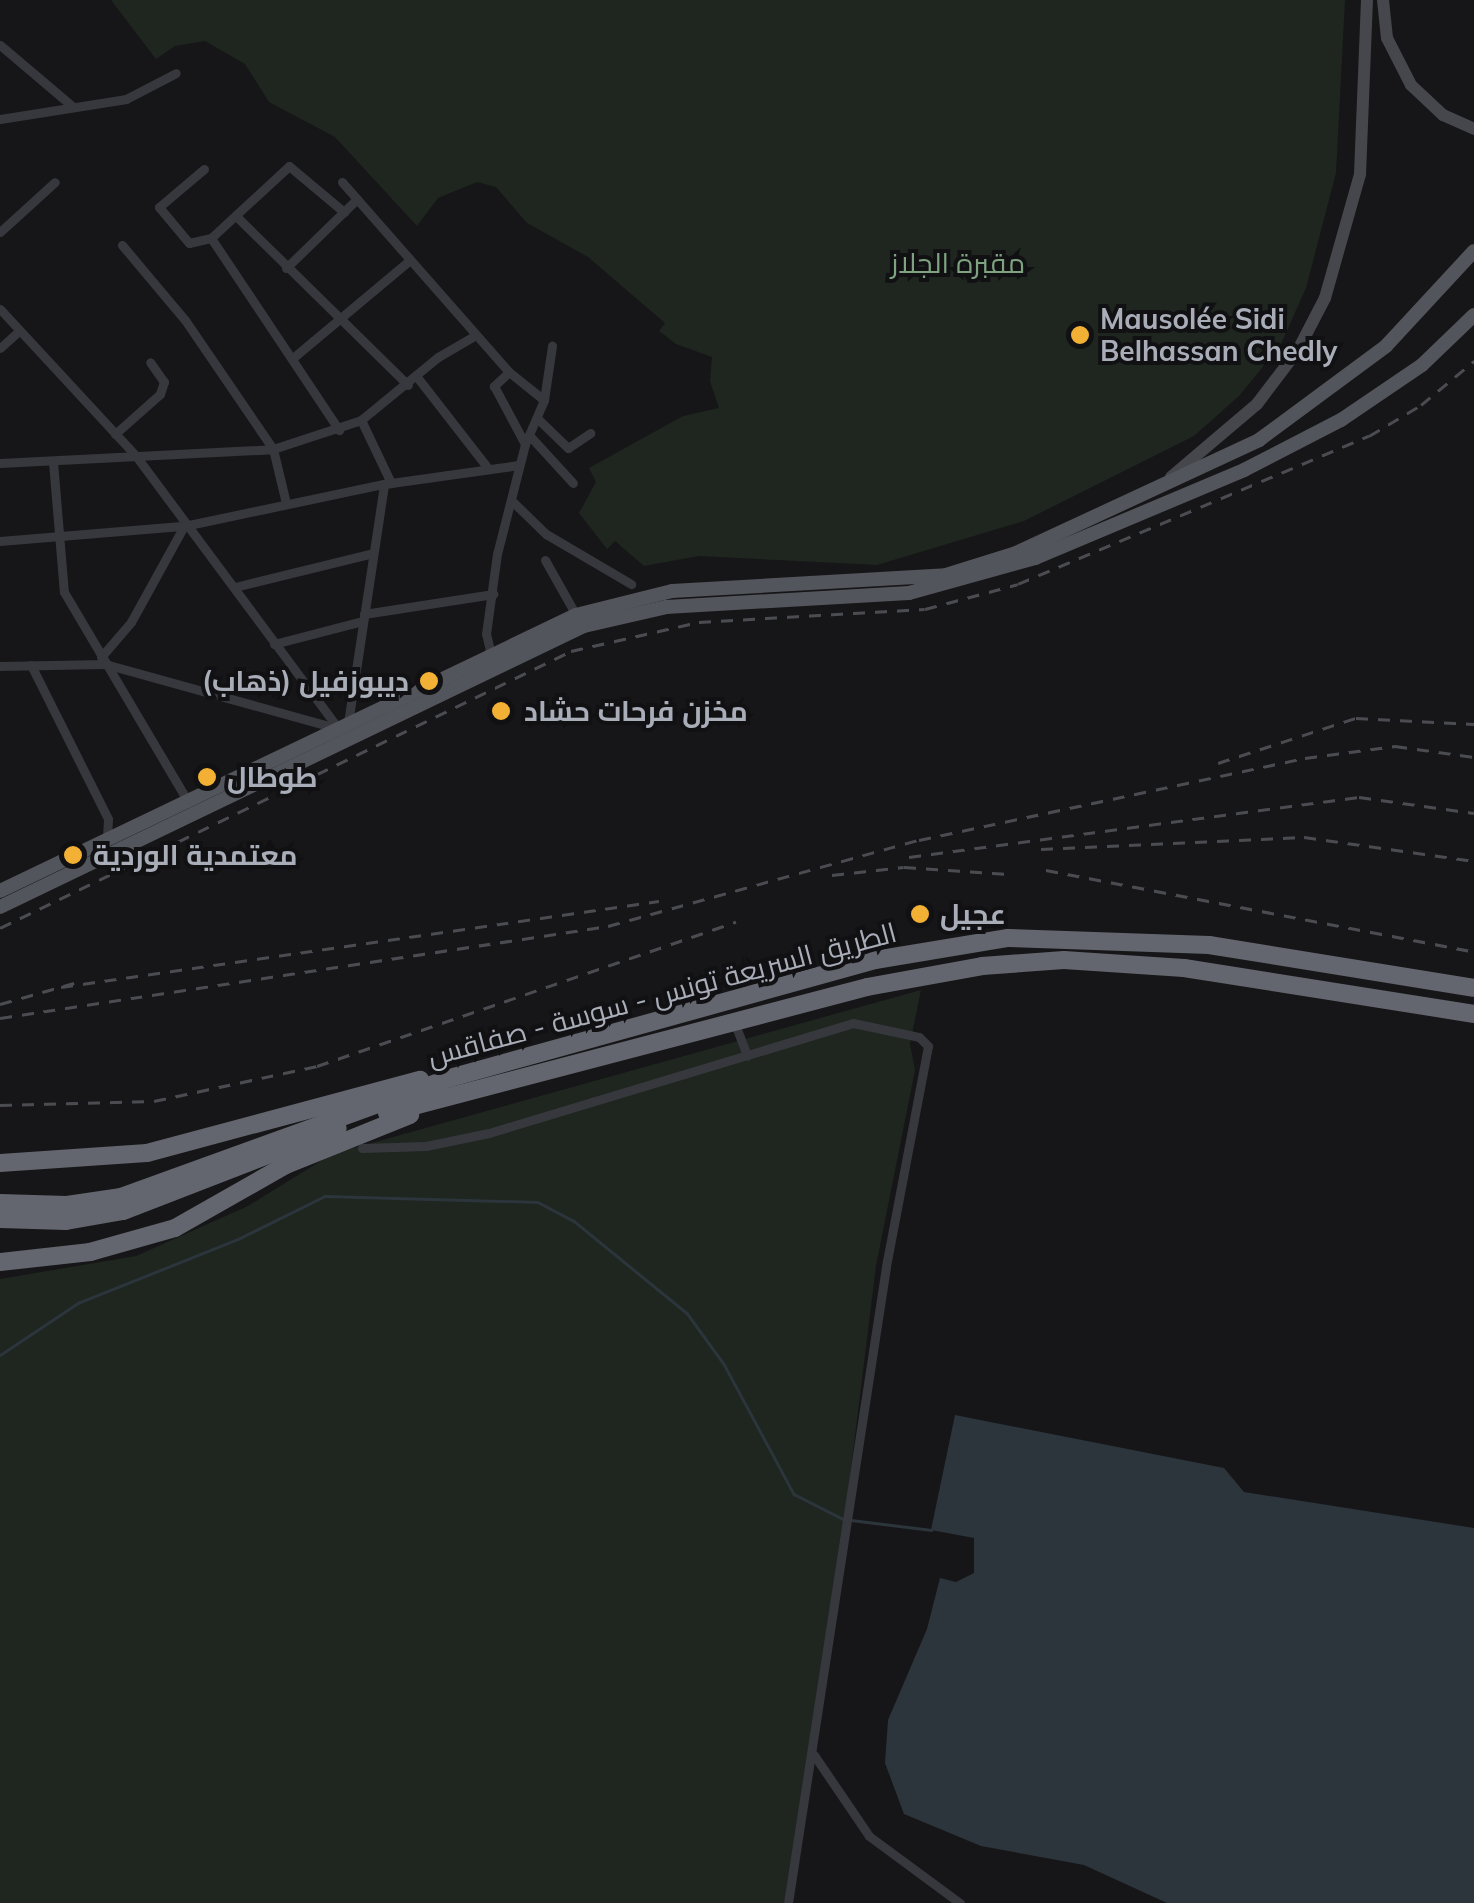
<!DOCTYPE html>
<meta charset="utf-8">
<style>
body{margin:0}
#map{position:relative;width:1474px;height:1903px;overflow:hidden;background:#161618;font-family:Mulish,Cairo,sans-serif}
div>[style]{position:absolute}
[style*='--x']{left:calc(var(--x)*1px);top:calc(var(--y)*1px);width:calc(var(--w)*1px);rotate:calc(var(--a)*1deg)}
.green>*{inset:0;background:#1e261f}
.water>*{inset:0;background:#2c353c}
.stream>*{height:2.5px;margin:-1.25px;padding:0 1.25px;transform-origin:1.25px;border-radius:1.25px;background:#2c353c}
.minor>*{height:9px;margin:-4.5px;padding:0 4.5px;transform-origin:4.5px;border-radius:4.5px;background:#37383d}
.secondary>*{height:12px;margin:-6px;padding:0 6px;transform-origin:6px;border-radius:6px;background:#45474d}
.primary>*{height:14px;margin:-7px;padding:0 7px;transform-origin:7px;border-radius:7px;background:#53555c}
.motorway>*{height:18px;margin:-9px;padding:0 9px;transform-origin:9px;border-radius:9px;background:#63666e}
.rail>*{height:2.5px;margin-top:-1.25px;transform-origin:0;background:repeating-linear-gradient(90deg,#4a4c52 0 12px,transparent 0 22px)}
.dots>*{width:28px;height:28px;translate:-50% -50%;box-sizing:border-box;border:5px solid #111113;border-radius:50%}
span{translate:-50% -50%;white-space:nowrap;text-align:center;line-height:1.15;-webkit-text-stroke:8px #111113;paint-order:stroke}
.park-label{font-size:28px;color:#7fa381}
.poi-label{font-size:28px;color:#a8adb8;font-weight:700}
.left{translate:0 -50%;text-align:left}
.right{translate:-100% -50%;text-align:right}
.street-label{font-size:28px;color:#a8adb8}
</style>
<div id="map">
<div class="green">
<div style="clip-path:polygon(111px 0,1345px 0,1336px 173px,1306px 288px,1281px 344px,1239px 396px,1194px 436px,1024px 521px,877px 565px,699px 556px,644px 566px,615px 541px,607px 549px,579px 513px,596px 482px,589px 468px,683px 416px,719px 408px,710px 381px,712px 357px,676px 344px,659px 331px,665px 323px,588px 257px,527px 223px,496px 187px,477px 182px,438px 198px,417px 226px,335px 137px,269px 102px,245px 64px,205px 41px,175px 46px,156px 59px)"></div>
<div style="clip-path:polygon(921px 990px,910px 1044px,915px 1070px,876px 1266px,846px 1509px,785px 1903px,0 1903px,0 1279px,136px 1256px,248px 1206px,332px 1154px)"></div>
</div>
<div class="water">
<div style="clip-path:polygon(955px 1415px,1224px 1468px,1244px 1492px,1474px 1528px,1474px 1903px,1167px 1903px,1084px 1865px,981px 1846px,904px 1814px,885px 1763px,888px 1720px,927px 1629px,940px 1578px,956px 1582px,974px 1573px,974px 1538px,931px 1530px)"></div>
</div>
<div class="stream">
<div style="--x:0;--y:1355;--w:94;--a:-33.7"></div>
<div style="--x:78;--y:1303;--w:172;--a:-21.8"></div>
<div style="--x:238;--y:1239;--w:97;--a:-26.3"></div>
<div style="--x:325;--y:1196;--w:213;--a:1.6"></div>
<div style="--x:538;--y:1202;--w:41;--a:27.8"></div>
<div style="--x:574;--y:1221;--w:146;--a:39.2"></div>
<div style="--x:687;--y:1313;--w:63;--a:54"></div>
<div style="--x:724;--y:1364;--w:148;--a:61.7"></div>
<div style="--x:794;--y:1494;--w:55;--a:27"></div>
<div style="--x:843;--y:1519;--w:89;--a:7.1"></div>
</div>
<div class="minor">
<div style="--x:0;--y:45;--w:94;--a:40.3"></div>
<div style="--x:0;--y:119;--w:128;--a:-9"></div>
<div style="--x:126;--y:99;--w:56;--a:-27.5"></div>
<div style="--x:204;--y:169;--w:59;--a:139.8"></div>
<div style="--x:159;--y:207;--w:47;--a:50.2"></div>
<div style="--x:189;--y:243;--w:23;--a:-13"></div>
<div style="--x:211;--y:238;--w:106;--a:-42.7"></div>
<div style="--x:289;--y:166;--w:72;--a:39.9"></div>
<div style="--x:342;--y:182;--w:253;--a:48.7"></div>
<div style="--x:509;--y:372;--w:45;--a:38.7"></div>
<div style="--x:236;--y:216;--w:241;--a:44.5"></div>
<div style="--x:0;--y:232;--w:74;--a:-42.3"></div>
<div style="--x:211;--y:238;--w:231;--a:56.3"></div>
<div style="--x:122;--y:245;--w:98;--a:50"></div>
<div style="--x:185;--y:320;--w:156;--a:55.7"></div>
<div style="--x:273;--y:449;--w:56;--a:76.5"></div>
<div style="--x:286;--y:268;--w:99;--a:-44.2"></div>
<div style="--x:0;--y:309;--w:200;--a:47.2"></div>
<div style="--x:136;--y:456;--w:342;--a:53.4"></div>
<div style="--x:0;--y:348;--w:25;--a:-42"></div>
<div style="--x:294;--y:357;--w:150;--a:-39.9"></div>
<div style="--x:509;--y:372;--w:21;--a:137"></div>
<div style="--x:494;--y:386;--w:66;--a:61.9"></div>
<div style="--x:417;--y:377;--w:114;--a:52.1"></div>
<div style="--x:538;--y:419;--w:42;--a:44"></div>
<div style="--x:568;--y:448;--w:27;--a:-34"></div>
<div style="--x:361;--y:420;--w:70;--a:64.5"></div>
<div style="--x:115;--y:434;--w:60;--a:-41.6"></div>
<div style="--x:160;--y:394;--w:13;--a:-72"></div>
<div style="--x:164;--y:382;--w:24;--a:-125"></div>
<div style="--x:529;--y:435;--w:65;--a:47.5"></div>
<div style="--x:53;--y:462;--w:130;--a:85.2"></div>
<div style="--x:64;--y:592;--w:245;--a:59.4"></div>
<div style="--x:0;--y:463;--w:273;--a:-2.9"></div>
<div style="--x:273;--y:449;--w:93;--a:-18.2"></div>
<div style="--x:361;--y:420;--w:99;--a:-39.3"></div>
<div style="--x:438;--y:357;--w:44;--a:-30.1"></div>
<div style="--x:511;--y:500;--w:49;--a:44.2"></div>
<div style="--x:546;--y:534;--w:99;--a:30.5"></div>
<div style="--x:0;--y:541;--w:185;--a:-4.7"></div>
<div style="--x:184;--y:526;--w:204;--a:-11.9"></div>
<div style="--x:384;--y:484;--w:136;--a:-8"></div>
<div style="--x:545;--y:560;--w:63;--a:60.6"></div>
<div style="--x:235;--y:587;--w:142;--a:-13.8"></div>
<div style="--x:364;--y:614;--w:131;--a:-8.8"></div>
<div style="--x:274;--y:644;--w:92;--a:-14.5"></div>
<div style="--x:491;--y:655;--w:22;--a:-103"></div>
<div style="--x:486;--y:634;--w:81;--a:-82.2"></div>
<div style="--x:497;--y:554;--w:114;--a:-75.7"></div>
<div style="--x:525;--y:444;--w:48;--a:-66.6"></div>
<div style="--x:544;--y:400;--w:55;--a:-81.6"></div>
<div style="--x:101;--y:657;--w:46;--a:-49.4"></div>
<div style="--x:131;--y:622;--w:110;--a:-61.1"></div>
<div style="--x:31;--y:665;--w:172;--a:63.4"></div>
<div style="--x:108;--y:819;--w:21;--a:93"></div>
<div style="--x:0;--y:666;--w:105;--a:-1.1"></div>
<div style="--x:105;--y:664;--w:240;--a:15.5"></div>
<div style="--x:348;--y:723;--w:242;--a:-81.4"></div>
<div style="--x:735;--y:1024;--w:34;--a:69"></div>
<div style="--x:362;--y:1148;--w:64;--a:-1.8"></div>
<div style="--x:426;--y:1146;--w:64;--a:-11.7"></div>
<div style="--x:489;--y:1133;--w:380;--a:-16.8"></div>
<div style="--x:853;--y:1023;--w:67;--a:12"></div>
<div style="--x:919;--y:1037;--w:13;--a:45"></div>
<div style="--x:928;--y:1046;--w:225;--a:100.8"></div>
<div style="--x:886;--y:1267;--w:644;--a:98.76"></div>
<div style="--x:814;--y:1755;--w:98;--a:55.8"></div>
<div style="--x:869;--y:1836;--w:113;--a:36.4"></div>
</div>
<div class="secondary">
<div style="--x:1383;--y:0;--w:38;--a:84"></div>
<div style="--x:1387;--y:38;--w:53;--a:62.9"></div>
<div style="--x:1411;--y:85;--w:44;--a:43.2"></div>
<div style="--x:1443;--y:115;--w:34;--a:24"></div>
<div style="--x:1171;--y:477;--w:113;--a:-40.3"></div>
<div style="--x:1257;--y:404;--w:68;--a:-52.8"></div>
<div style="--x:1298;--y:350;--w:59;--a:-62.6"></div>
<div style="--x:1325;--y:298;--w:129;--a:-74.2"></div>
<div style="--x:1360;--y:174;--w:174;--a:-87.7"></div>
</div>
<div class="primary">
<div style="--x:0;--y:891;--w:639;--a:-25.6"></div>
<div style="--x:576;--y:615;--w:99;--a:-14"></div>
<div style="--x:672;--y:591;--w:274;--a:-3.3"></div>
<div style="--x:946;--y:575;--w:73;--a:-17.4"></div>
<div style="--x:1016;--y:553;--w:268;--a:-24.9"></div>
<div style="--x:1259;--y:440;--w:158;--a:-36.5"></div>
<div style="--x:1386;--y:346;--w:129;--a:-47.2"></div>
<div style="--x:0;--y:907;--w:648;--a:-25.7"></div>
<div style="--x:584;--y:626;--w:84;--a:-13"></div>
<div style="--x:666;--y:607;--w:243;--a:-3.3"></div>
<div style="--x:909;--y:593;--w:131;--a:-15.5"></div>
<div style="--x:1035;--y:558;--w:227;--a:-22.8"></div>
<div style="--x:1244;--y:470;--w:109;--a:-27.3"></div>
<div style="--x:1341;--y:420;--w:98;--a:-34.2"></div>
<div style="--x:1422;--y:365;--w:72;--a:-43.9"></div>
</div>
<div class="motorway">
<div style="--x:387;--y:1113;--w:496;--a:-14.7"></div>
<div style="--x:867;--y:987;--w:117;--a:-10.3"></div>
<div style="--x:982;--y:966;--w:82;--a:-4.2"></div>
<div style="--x:1064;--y:960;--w:120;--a:3.8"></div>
<div style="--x:1184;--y:968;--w:294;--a:9"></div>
<div style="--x:0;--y:1163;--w:147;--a:-3.9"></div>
<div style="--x:147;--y:1153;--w:283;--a:-15"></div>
<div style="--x:0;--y:1203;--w:67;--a:1.7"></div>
<div style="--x:67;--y:1205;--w:55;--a:-8.4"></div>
<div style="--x:121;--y:1197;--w:350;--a:-19.9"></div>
<div style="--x:450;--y:1078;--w:441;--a:-15.5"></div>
<div style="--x:875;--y:960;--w:135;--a:-9.4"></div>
<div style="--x:1008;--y:938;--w:201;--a:2"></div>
<div style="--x:1209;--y:945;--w:268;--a:9.2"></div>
<div style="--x:0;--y:1219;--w:66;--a:1.7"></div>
<div style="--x:66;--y:1221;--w:58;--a:-10"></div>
<div style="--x:123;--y:1211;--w:230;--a:-21.1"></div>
<div style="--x:0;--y:1262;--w:91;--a:-6.3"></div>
<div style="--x:90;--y:1252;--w:88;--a:-15.8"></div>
<div style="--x:175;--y:1228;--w:128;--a:-29.6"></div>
<div style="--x:286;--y:1165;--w:134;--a:-22"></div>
</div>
<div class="rail">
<div style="--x:1218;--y:763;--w:145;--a:-18.1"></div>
<div style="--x:1356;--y:718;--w:118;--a:2.9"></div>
<div style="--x:1041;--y:849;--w:263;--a:-2.6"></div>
<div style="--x:1304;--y:837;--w:172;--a:8"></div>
<div style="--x:909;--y:857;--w:454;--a:-7.6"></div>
<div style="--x:1359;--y:797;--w:116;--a:7.9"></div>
<div style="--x:1046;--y:870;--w:436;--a:10.8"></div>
<div style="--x:832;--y:875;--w:72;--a:-6.3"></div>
<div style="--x:904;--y:867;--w:104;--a:3.9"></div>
<div style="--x:0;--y:928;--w:635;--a:-25.88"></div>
<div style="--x:571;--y:651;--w:131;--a:-12.8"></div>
<div style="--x:699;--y:622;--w:226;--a:-3.3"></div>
<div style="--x:925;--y:609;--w:96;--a:-15"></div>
<div style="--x:1018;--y:584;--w:381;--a:-22.9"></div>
<div style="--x:1369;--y:436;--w:61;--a:-30.8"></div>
<div style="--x:1421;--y:405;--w:69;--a:-39.7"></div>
<div style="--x:61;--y:987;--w:604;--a:-8.18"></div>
<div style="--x:0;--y:1004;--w:77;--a:-15.8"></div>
<div style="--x:0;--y:1018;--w:615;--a:-8.6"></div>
<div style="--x:608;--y:926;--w:323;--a:-15.5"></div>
<div style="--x:919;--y:840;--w:395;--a:-12"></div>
<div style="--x:1305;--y:758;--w:91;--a:-7.6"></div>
<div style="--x:1395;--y:746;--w:80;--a:7.9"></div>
<div style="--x:0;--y:1105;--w:154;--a:-1.5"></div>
<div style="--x:154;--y:1101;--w:167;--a:-12.1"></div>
<div style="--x:317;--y:1066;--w:443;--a:-19"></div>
</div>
<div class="dots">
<div style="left:1080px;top:335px;background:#f2b134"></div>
<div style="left:429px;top:681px;background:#f2b134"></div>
<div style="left:501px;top:711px;background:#f2b134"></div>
<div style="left:207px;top:777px;background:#f2b134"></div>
<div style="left:73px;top:855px;background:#f2b134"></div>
<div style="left:920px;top:914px;background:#f2b134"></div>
</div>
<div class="park-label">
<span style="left:958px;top:263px">مقبرة الجلاز</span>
</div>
<div class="poi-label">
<span class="left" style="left:1100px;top:335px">Mausolée Sidi<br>Belhassan Chedly</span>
<span class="right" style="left:409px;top:681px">ديبوزفيل (ذهاب)</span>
<span class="left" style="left:524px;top:711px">مخزن فرحات حشاد</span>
<span class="left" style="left:227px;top:777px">طوطال</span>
<span class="left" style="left:93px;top:855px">معتمدية الوردية</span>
<span class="left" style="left:940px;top:914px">عجيل</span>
</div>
<div class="street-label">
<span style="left:662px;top:994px;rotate:-15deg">الطريق السريعة تونس - سوسة - صفاقس</span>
</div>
</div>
